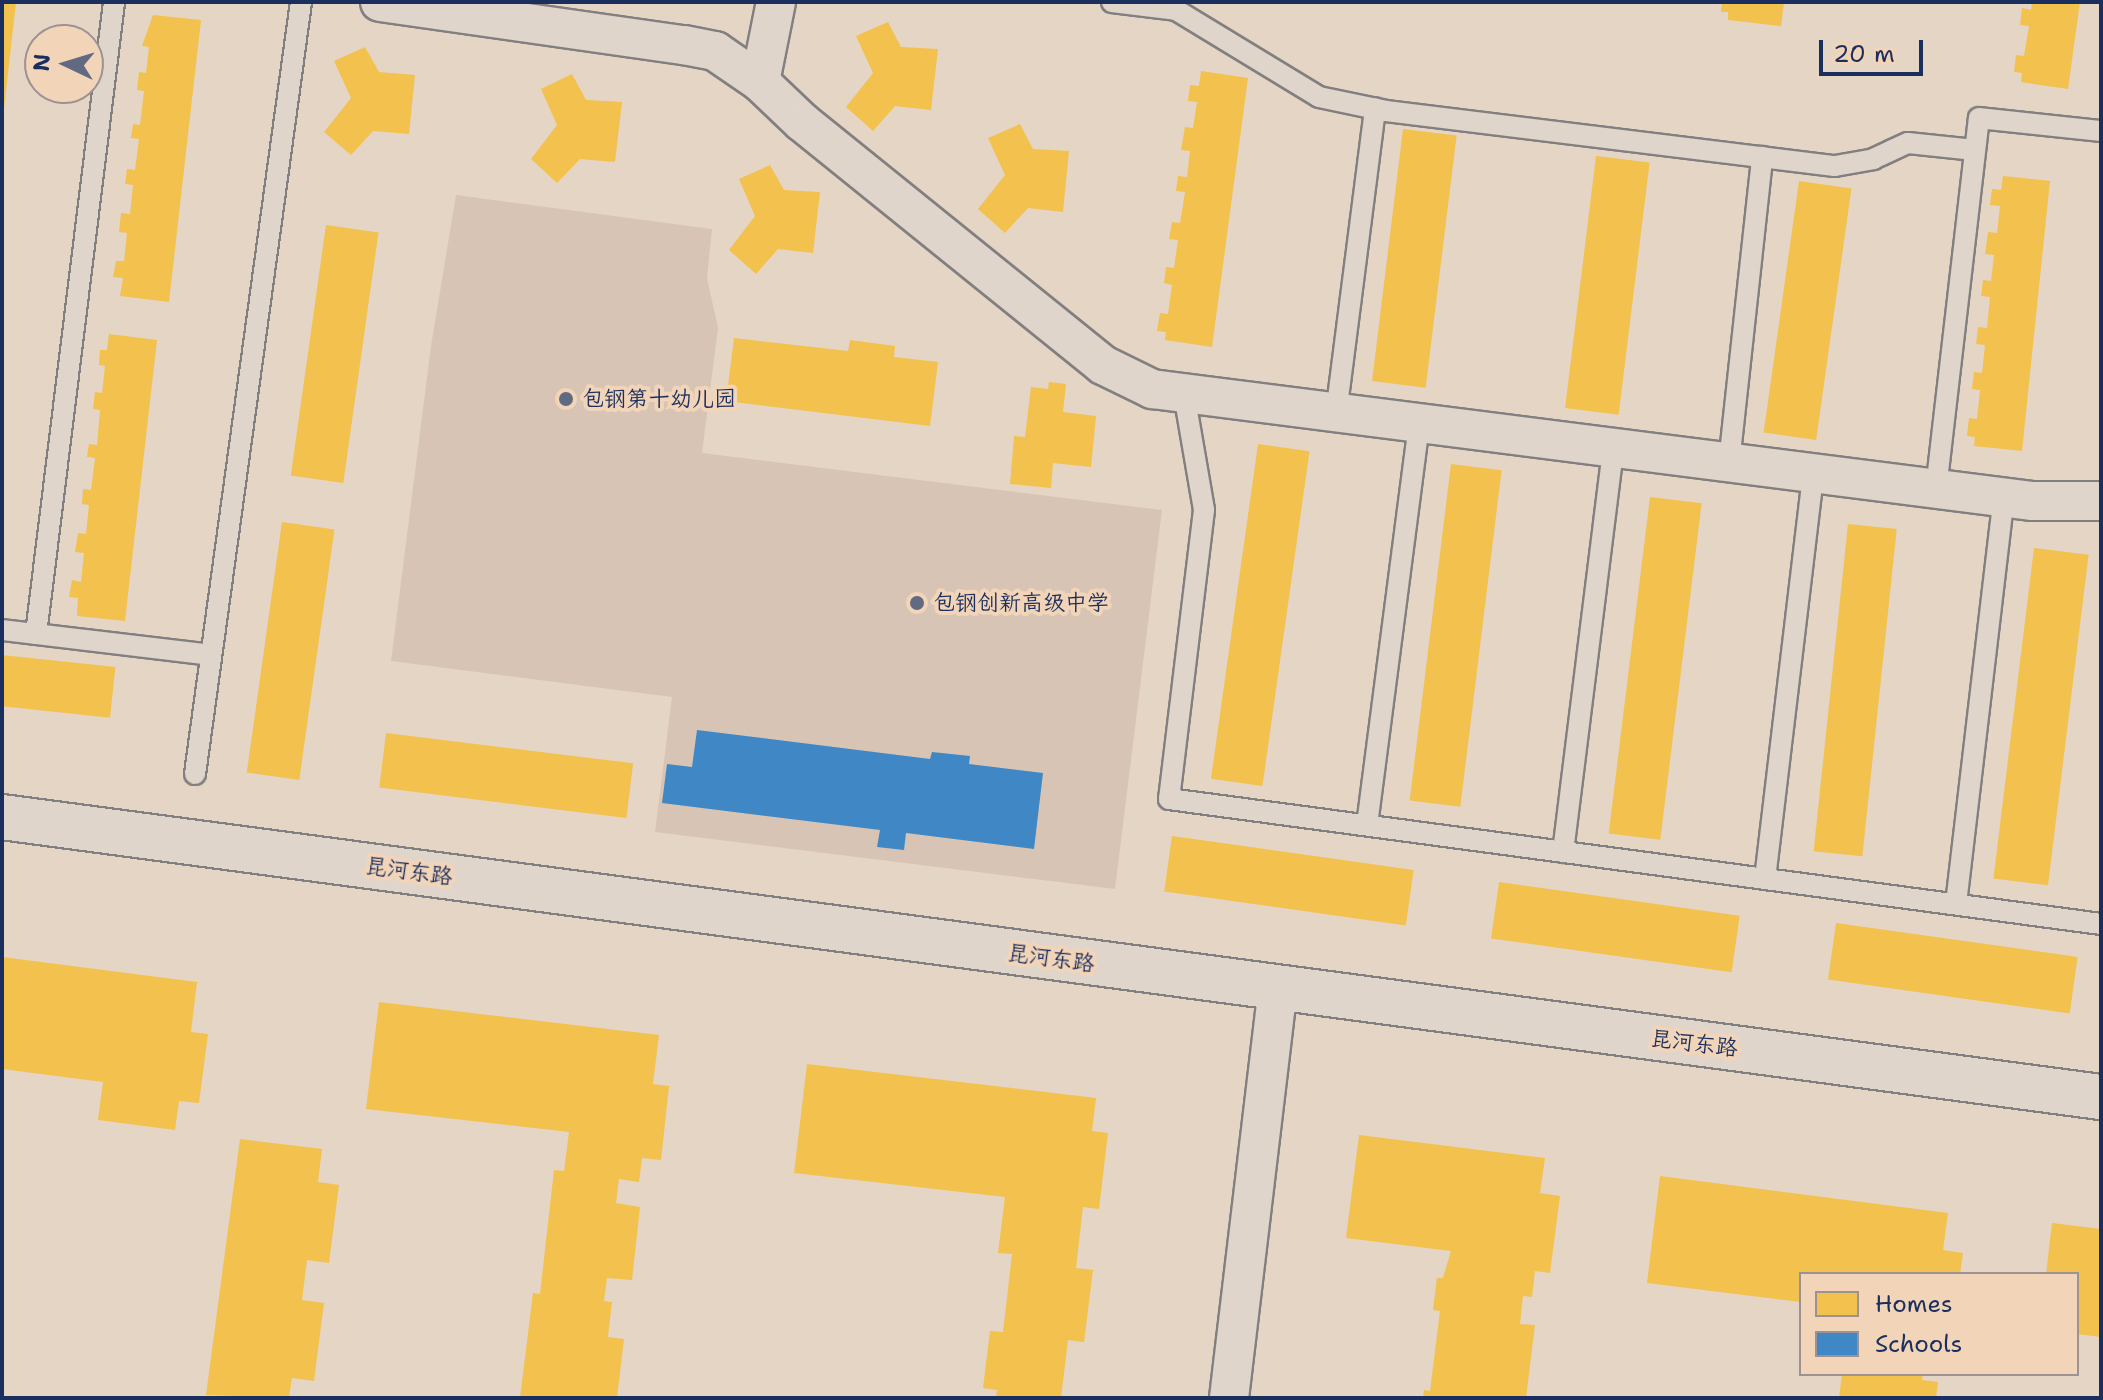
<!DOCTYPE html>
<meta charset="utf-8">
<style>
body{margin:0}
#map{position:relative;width:2103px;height:1400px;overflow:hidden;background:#e5d5c5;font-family:"Shantell Sans","LXGW WenKai TC",sans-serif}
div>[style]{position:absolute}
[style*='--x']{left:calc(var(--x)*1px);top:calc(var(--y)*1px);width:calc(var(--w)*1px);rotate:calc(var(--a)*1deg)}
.built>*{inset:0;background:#d7c4b4}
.homes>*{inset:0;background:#f2c14e;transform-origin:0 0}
.schools>*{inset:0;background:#3f88c5}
.roads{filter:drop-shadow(2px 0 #827f80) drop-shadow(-2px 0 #827f80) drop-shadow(0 2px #827f80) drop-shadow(0 -2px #827f80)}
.lane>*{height:20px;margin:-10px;padding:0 10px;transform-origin:10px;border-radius:10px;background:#e0d5ca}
.street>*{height:38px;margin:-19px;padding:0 19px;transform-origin:19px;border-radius:19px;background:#e0d5ca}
.secondary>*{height:44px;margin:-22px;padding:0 22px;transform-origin:22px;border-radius:22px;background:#e0d5ca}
.dots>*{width:22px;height:22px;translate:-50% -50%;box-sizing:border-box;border:4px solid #f2d4b8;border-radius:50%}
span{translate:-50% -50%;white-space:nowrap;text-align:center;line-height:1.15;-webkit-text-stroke:8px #f2d4b8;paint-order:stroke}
.poi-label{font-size:22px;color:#1b2f5e}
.left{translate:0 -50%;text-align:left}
.street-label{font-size:22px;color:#1b2f5e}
.frame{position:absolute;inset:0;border:4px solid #1b2f5e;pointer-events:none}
.legend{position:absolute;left:1799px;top:1272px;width:280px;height:104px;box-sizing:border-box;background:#f2d4b8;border:2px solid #9c9294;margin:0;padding:10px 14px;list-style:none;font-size:24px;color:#1b2f5e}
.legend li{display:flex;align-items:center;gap:16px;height:40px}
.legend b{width:40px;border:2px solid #9c9294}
.north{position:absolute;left:24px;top:24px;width:80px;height:80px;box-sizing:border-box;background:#f2d4b8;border:2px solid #9c9294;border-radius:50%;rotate:274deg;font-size:22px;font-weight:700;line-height:32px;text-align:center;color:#1b2f5e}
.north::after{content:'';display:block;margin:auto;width:28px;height:36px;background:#626982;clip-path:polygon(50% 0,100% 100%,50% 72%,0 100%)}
.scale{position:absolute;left:1819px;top:40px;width:104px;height:36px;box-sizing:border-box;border:4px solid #1b2f5e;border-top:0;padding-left:10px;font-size:24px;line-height:28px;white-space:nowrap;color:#1b2f5e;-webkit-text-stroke:6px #f2d4b8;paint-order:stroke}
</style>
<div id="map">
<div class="built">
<div style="clip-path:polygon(456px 195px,712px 229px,707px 278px,718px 328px,702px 453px,1162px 510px,1115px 889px,655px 832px,672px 697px,391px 661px,431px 346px)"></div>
</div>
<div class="homes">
<div style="clip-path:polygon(2px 2px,16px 2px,4px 109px,2px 109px)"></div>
<div style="clip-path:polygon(1722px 2px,1784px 2px,1781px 26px,1728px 20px,1728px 12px,1721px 12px)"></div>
<div style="clip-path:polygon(2032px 2px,2080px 2px,2068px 89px,2021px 82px,2022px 73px,2014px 72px,2016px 55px,2024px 56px,2029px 26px,2020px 25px,2022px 8px,2031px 10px)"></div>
<div style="clip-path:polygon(153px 15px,201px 20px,169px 302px,120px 296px,123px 278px,113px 277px,116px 261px,124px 261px,127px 233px,119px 232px,121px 213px,130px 214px,133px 185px,125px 184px,127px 169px,135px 170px,139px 139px,131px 138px,133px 124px,140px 125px,144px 91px,137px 90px,139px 72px,146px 73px,149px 47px,142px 46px)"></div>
<div style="clip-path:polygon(888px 22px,901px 47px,938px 49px,931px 110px,895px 106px,873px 131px,846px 107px,873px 73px,856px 36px)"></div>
<div style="clip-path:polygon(365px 47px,379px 72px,415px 75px,409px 134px,373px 131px,351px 155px,324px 132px,351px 98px,334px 61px)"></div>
<div style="clip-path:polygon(1201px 71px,1248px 78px,1212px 347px,1165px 340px,1166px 332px,1157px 331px,1160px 313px,1168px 314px,1172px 285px,1164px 283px,1166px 267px,1174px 268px,1178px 240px,1169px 239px,1172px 222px,1180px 223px,1185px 192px,1176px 191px,1178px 176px,1187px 177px,1190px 151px,1181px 150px,1185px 127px,1193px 128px,1197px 102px,1188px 101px,1190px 85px,1199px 86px)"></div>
<div style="clip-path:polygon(572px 74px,586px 100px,622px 102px,615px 162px,580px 159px,557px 183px,531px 159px,557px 125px,541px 89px)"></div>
<div style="clip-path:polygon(1020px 124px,1033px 149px,1069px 151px,1063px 212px,1028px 208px,1005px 233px,978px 209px,1005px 175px,988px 138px)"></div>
<div style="left:1403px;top:129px;width:54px;height:254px;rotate:7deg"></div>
<div style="left:1596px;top:156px;width:54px;height:254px;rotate:7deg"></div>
<div style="clip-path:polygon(770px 165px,784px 190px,820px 192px,813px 253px,778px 249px,756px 274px,729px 250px,755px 216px,739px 179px)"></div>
<div style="clip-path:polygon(2003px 176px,2050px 181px,2022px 451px,1974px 446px,1975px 437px,1967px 436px,1969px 418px,1977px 419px,1980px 390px,1972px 389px,1974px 372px,1982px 373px,1985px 345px,1976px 344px,1978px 327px,1987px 328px,1990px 297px,1981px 296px,1983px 280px,1991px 281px,1994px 255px,1985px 254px,1988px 232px,1997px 233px,2000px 206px,1990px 205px,1992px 189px,2001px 190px)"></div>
<div style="left:1799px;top:181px;width:53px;height:254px;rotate:8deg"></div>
<div style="left:326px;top:225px;width:53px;height:253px;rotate:8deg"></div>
<div style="clip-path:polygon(109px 334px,157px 340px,125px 621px,77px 616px,78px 598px,69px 597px,72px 580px,81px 582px,84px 553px,75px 552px,78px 533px,86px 534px,89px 505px,82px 504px,83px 489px,91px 490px,95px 458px,87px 457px,89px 444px,97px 445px,100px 410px,93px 409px,95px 392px,102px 393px,105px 366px,99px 365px,100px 350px,107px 350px)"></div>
<div style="clip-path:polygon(734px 338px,848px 351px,850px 340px,895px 346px,894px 357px,938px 362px,930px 426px,726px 401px)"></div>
<div style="clip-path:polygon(1049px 382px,1066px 384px,1063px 412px,1096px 416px,1091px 467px,1053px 463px,1051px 488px,1010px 484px,1014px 436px,1025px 437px,1031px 387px,1048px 389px)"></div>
<div style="left:1258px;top:444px;width:52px;height:338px;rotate:8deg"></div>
<div style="left:1451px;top:464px;width:51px;height:339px;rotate:7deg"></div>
<div style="left:1650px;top:497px;width:52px;height:339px;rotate:7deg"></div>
<div style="left:282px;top:522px;width:53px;height:253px;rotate:8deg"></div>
<div style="left:1848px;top:524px;width:49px;height:329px;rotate:6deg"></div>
<div style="left:2034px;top:548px;width:55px;height:333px;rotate:7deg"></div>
<div style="left:2px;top:655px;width:114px;height:51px;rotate:6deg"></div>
<div style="left:386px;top:733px;width:249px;height:55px;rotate:7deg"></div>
<div style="left:1172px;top:836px;width:244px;height:56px;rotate:8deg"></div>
<div style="left:1499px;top:882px;width:243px;height:57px;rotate:8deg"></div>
<div style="left:1836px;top:923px;width:244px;height:57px;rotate:8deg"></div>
<div style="clip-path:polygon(2px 957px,197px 982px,191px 1032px,208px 1034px,199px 1103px,179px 1101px,175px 1130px,98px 1120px,103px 1082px,2px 1069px)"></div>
<div style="clip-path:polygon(379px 1002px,659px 1035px,653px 1084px,669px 1086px,661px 1160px,642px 1158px,639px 1182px,619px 1179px,616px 1203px,640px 1207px,632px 1280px,607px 1278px,604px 1301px,612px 1302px,608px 1337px,624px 1339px,617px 1398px,520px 1398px,533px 1293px,540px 1294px,554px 1170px,564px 1171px,569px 1132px,366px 1109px)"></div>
<div style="clip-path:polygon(807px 1064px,1096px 1098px,1092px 1131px,1108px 1133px,1099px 1209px,1083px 1207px,1076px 1268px,1093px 1270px,1084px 1342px,1068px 1340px,1061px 1398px,996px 1398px,997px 1390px,983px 1388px,990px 1331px,1003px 1332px,1012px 1254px,998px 1253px,1005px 1197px,794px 1173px)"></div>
<div style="clip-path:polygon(1359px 1135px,1545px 1158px,1540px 1193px,1560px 1196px,1550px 1273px,1535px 1271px,1532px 1297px,1523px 1296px,1520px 1324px,1535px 1325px,1526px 1398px,1423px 1398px,1424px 1390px,1430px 1391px,1440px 1311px,1433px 1310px,1437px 1278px,1443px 1278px,1451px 1251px,1346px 1238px)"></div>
<div style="clip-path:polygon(240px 1139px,322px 1149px,318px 1182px,339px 1185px,329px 1263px,307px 1260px,302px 1300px,324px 1303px,314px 1381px,292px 1378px,289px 1398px,206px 1395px)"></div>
<div style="clip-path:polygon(1660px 1176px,1948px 1213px,1943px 1250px,1963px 1253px,1960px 1274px,1801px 1274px,1801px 1302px,1647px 1283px)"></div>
<div style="clip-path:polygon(2052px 1223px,2101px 1229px,2101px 1337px,2077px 1334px,2077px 1274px,2046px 1274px)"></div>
<div style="clip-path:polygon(1842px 1374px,1923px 1374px,1922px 1380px,1938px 1382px,1936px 1398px,1839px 1398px)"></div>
</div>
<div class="schools">
<div style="clip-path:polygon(697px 730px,930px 759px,932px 752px,970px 756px,969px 764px,1043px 773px,1034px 849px,906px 833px,904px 850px,877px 847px,880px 830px,662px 803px,667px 764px,692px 767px)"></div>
</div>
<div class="roads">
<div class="lane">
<div style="--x:1112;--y:2;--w:64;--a:7.1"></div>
<div style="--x:1176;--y:10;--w:167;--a:31.3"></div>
<div style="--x:1319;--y:97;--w:68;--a:11.8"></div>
<div style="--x:1386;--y:111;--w:452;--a:7"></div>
<div style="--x:1835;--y:166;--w:39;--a:-10"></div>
<div style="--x:1873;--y:159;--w:38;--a:-25"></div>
<div style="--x:1908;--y:143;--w:67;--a:6"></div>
<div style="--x:1184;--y:394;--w:118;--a:80.2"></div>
<div style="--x:1204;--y:510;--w:291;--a:96.9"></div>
<div style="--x:1169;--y:799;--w:940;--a:7.64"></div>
<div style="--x:1336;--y:414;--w:308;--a:-82.7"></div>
<div style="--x:1729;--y:463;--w:308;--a:-83.8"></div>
<div style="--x:1936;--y:489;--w:373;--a:-83.4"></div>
<div style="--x:1979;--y:118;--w:123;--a:6.1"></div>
<div style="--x:2;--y:630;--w:210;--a:6.8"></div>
<div style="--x:36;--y:634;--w:637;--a:-82.96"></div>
<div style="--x:195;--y:774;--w:779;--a:-82.18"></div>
<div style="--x:1367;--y:825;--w:404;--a:-82.6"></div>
<div style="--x:1563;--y:852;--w:406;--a:-82.9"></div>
<div style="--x:1765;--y:879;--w:408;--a:-83.2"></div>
<div style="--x:1956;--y:904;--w:410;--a:-83.3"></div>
</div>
<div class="street">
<div style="--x:380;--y:2;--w:307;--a:8.1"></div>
<div style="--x:684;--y:45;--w:32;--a:11"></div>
<div style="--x:715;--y:51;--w:55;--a:34.6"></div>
<div style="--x:760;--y:82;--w:82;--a:-78.7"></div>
<div style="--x:760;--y:82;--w:58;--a:43.6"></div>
<div style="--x:802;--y:122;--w:387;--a:38.9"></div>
<div style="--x:1103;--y:365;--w:55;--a:26.1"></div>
<div style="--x:1152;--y:389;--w:888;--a:7.25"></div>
<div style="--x:2033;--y:501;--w:68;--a:0"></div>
<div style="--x:1229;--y:1398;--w:412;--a:-83.2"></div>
</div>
<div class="secondary">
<div style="--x:2;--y:817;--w:2118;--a:7.6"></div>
</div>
</div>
<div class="dots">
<div style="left:566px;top:399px;background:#626982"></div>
<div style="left:917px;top:603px;background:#626982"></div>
</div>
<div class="poi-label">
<span class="left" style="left:582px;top:399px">包钢第十幼儿园</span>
<span class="left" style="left:933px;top:603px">包钢创新高级中学</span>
</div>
<div class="street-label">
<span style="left:409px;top:871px;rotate:8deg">昆河东路</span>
<span style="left:1051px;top:958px;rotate:8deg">昆河东路</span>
<span style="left:1694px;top:1043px;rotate:7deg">昆河东路</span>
</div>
<div class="frame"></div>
<ul class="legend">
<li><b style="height:22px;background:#f2c14e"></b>Homes</li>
<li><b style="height:22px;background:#3f88c5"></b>Schools</li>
</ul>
<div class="north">N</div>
<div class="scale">20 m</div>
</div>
